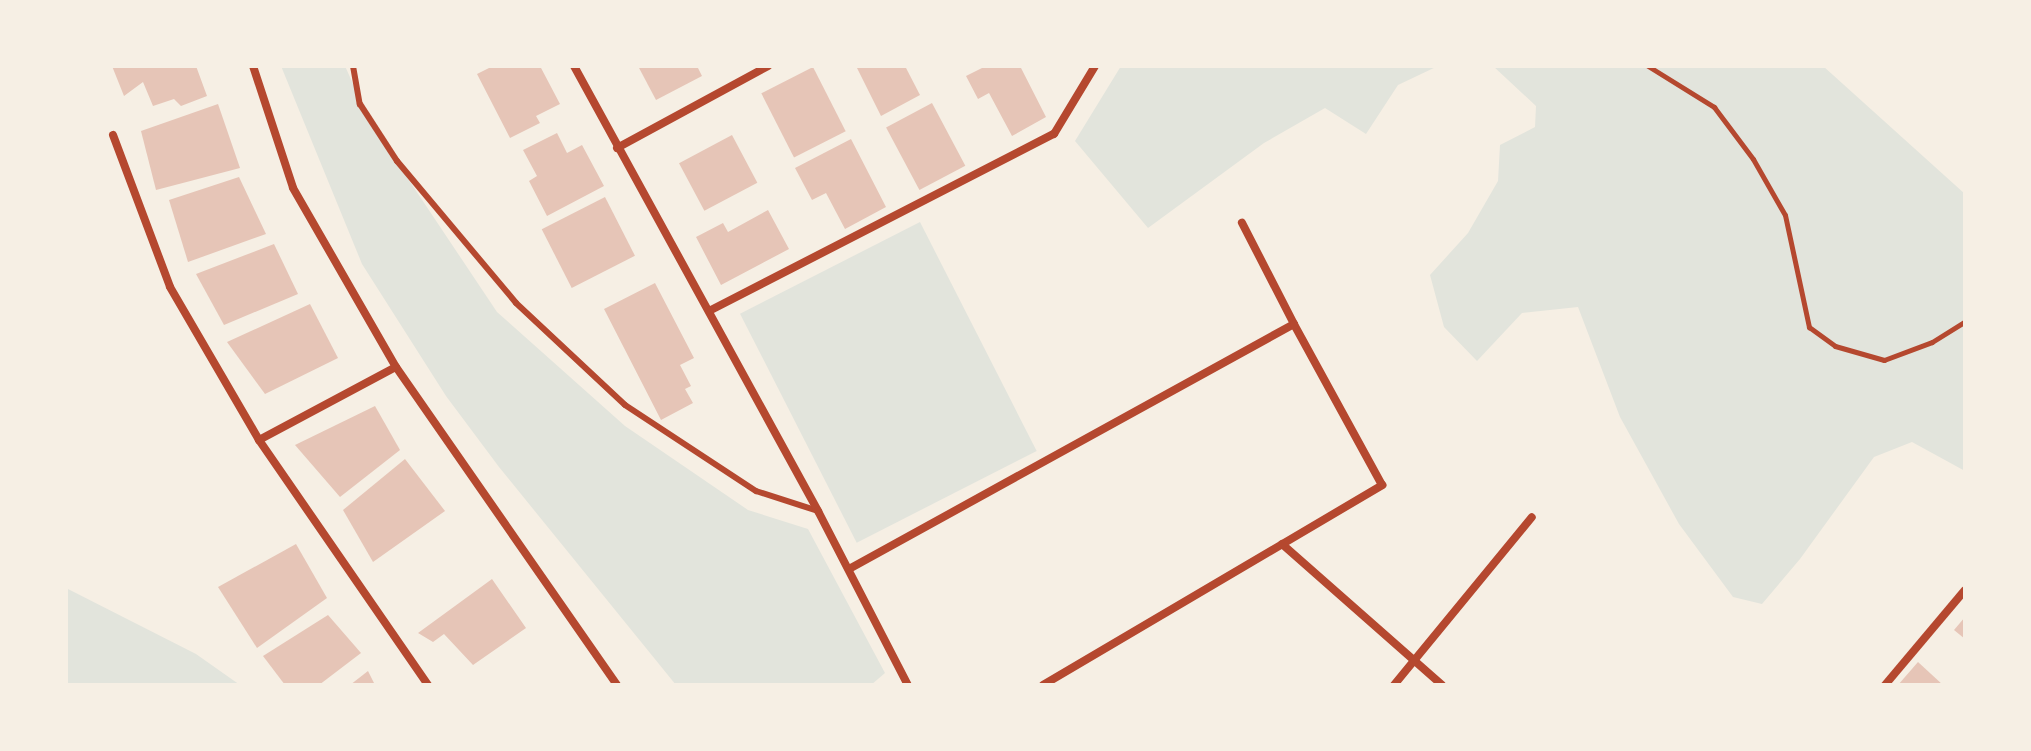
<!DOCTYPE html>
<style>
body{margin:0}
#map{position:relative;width:2031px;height:751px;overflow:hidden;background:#f6efe4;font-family:Signika,sans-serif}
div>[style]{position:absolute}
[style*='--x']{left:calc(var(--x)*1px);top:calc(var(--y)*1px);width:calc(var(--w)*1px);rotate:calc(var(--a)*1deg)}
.green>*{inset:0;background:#e2e4dc;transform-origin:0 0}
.building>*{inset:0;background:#e6c5b7;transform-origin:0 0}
.path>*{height:5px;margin:-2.5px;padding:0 2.5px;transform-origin:2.5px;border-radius:2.5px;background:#b5482f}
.service>*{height:6px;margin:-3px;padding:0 3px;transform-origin:3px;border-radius:3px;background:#b5482f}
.minor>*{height:8px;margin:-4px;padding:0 4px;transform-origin:4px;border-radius:4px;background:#b5482f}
span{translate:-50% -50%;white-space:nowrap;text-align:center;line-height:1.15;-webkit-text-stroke:6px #f6efe4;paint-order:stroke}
.frame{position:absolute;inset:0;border:68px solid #f6efe4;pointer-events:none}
</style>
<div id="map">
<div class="green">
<div style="clip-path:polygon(281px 66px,345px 66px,370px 122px,497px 312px,625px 426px,748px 510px,808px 529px,885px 673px,871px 685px,676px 685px,499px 467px,446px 396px,362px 264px)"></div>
<div style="clip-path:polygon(1121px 66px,1438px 66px,1398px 85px,1366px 134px,1325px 108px,1264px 143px,1148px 228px,1075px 141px)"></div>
<div style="clip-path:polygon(1493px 66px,1823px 66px,1965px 194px,1965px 471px,1912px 442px,1874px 457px,1800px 559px,1762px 604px,1733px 597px,1679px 524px,1620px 417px,1578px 307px,1522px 313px,1477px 361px,1444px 327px,1430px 275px,1468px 233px,1498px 181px,1500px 145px,1535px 127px,1536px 106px)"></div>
<div style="left:920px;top:222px;width:257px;height:202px;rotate:63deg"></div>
<div style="clip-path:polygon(66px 588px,196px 654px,240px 685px,66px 685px)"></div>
</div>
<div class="building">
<div style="clip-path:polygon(112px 66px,196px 66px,207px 96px,181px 106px,174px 99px,153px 106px,143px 82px,124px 96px)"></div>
<div style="clip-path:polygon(493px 66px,540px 66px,560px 104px,536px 116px,540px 123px,510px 138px,477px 74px)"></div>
<div style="clip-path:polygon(638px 66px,697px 66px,702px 76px,656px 100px)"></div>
<div style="clip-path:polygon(856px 66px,905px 66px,920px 95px,881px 116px)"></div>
<div style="clip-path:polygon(986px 66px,1020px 66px,1046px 117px,1012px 136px,989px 93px,978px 99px,966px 76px)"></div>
<div style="left:813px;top:67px;width:72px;height:58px;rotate:63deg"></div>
<div style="left:932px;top:103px;width:71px;height:52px;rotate:62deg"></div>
<div style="clip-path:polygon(218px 104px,240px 168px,156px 190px,141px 131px)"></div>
<div style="clip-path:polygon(557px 133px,567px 153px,582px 145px,604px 186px,547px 216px,529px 181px,537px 176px,523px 150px)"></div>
<div style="left:732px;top:135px;width:54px;height:60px;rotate:62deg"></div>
<div style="clip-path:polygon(851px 139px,886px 207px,845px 229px,826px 193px,812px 200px,795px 168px)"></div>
<div style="clip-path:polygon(239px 177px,266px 234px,188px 262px,169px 200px)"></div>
<div style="left:605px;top:197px;width:66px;height:71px;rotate:63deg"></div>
<div style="clip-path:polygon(768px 210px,789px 249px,721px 285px,696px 237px,723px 223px,728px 232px)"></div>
<div style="clip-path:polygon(274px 244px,298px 294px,224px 325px,196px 274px)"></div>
<div style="clip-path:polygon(655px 283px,694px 358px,680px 365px,691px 386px,685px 389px,693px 403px,661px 420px,604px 309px)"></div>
<div style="clip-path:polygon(310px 304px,338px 358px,265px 394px,227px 342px)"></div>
<div style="clip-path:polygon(375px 406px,400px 450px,340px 497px,295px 445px)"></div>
<div style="clip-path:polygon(405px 459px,445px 511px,373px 562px,343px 510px)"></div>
<div style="clip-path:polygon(296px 544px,327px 598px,257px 648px,218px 587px)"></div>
<div style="clip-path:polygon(492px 579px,526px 628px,473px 665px,444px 634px,433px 642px,418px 633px)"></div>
<div style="clip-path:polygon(328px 615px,361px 653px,319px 685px,285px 685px,263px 656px)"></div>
<div style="clip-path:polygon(1965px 617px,1965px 639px,1954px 630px)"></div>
<div style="clip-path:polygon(1918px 662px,1943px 685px,1898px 685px)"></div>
<div style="clip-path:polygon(368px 671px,375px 685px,350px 685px)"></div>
</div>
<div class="path">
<div style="--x:1648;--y:66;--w:78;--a:31.8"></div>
<div style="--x:1714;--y:107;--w:65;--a:53.1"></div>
<div style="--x:1753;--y:159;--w:64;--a:60.3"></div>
<div style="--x:1785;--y:215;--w:115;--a:77.9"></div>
<div style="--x:1809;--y:327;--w:32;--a:36"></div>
<div style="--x:1835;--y:346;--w:51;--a:15.9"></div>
<div style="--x:1884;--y:360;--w:51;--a:-20.6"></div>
<div style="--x:1932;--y:342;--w:39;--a:-32"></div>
</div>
<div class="service">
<div style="--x:353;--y:66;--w:39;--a:80"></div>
<div style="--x:360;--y:104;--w:68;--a:57"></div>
<div style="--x:397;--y:161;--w:185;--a:50"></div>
<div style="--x:516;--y:303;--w:149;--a:43.1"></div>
<div style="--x:625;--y:405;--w:157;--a:33.3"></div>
<div style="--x:756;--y:491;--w:65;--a:17.9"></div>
</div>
<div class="minor">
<div style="--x:253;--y:66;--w:128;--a:71.8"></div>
<div style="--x:293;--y:188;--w:207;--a:60.1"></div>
<div style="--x:396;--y:367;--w:387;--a:55.2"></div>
<div style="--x:574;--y:66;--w:508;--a:61.26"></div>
<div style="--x:818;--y:511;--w:196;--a:62.7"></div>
<div style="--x:113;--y:135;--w:162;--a:69.4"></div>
<div style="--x:170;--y:287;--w:177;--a:59.8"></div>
<div style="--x:259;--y:440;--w:298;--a:55.4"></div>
<div style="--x:617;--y:148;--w:172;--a:-28.5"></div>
<div style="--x:709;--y:311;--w:388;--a:-27.2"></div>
<div style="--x:1054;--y:134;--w:79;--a:-58.9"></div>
<div style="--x:259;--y:440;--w:155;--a:-28.1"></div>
<div style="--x:1282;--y:544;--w:213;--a:41.4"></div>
<div style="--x:849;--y:569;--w:508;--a:-28.84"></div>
<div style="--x:1294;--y:324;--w:114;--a:-117.2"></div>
<div style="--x:1043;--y:685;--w:394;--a:-30.5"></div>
<div style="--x:1382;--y:485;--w:183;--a:-118.7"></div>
<div style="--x:1394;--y:685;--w:217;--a:-50.6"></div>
<div style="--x:1885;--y:685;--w:124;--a:-49.9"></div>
</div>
<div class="frame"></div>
</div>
